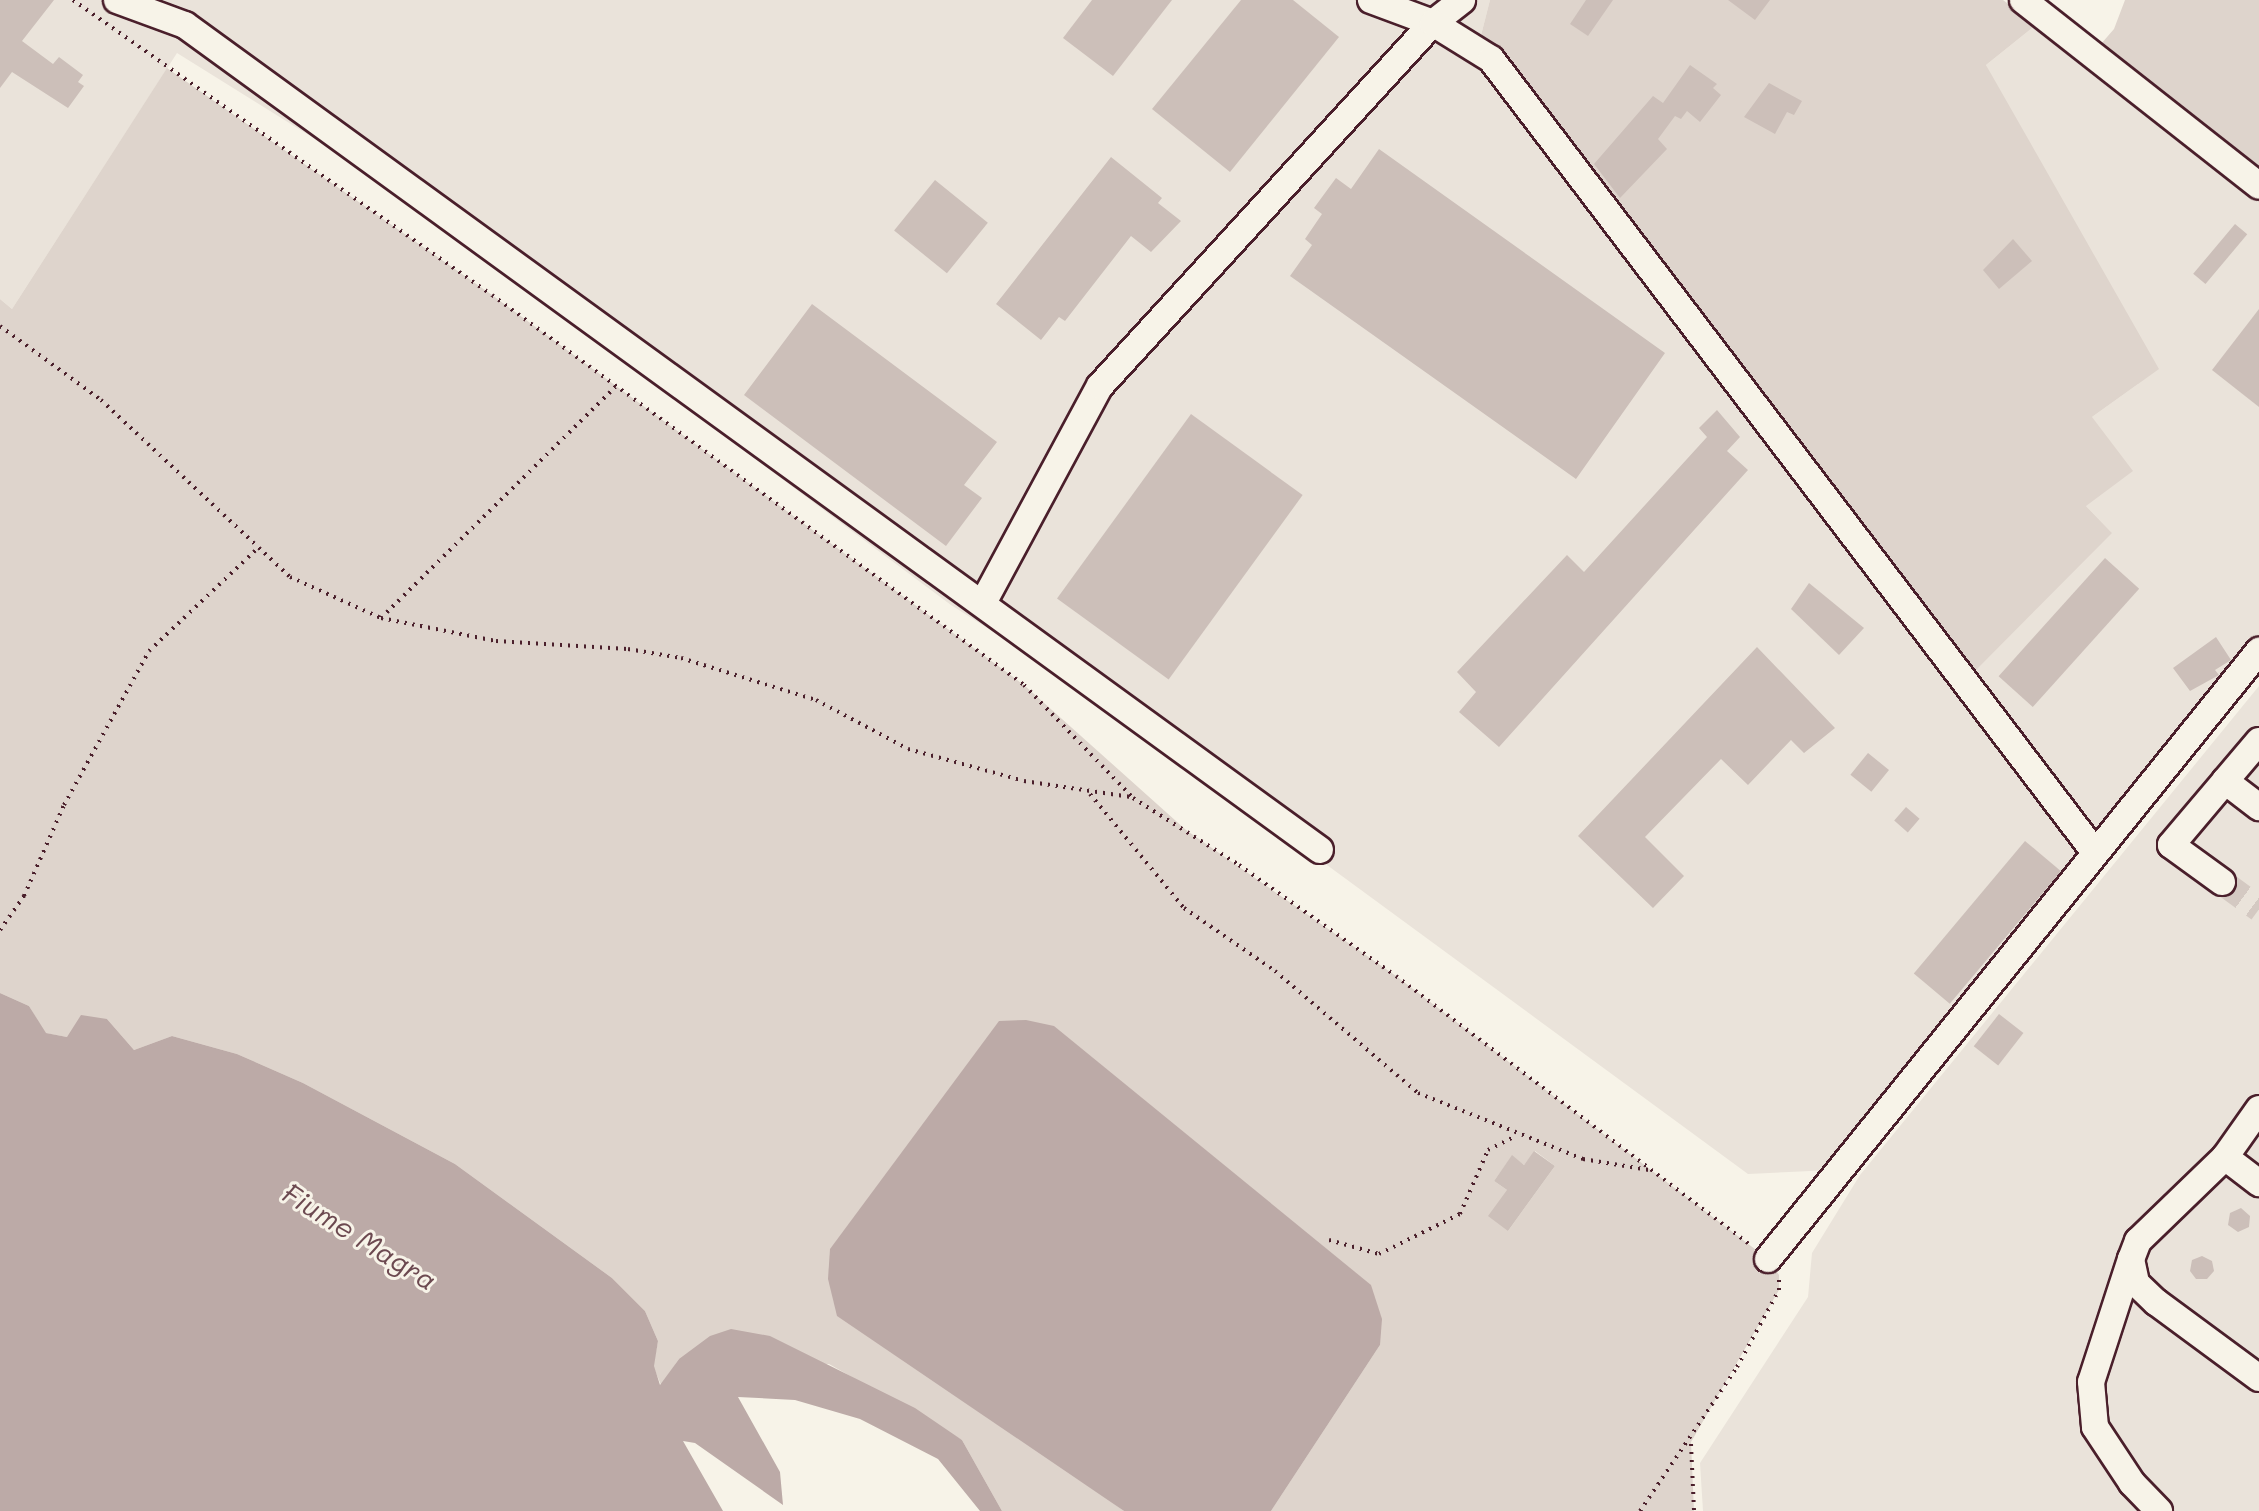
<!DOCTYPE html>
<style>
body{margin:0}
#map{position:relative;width:2259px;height:1511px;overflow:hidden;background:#f7f3e8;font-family:Mali,sans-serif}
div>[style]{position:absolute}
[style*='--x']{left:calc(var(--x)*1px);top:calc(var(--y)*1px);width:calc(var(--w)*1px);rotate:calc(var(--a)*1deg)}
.built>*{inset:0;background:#eae3da}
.green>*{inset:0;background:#ded4cc}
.water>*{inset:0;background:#bcaaa7}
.building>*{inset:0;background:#ccbfb9;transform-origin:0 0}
.minor-tunnel>*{height:26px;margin-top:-13px;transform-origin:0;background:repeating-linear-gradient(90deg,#d4c9c2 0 26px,transparent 0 39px)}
.path>*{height:4px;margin-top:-2px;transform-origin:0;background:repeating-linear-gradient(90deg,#4a1f2b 0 2px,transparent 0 8px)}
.roads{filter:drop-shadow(2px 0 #4a1f2b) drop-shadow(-2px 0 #4a1f2b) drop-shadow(0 2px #4a1f2b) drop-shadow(0 -2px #4a1f2b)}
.minor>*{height:26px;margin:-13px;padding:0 13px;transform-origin:13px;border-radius:13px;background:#f7f3e8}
span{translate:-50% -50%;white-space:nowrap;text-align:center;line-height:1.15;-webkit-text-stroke:6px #f7f3e8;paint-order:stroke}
.water-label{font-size:28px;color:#6c4950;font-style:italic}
</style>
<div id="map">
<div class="built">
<div style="clip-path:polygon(0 0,1490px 0,1475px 59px,2112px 533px,2086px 506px,2092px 417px,2138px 384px,1986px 65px,2036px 25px,2259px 190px,2259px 647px,1832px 1170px,1748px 1174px,1113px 708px,951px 605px,384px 182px,177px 53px,12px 309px,0 299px)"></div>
<div style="clip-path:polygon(2259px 686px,2259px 1511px,1703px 1511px,1700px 1463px,1808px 1297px,1812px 1253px,1860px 1175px)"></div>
</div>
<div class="green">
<div style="clip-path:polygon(1490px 0,2003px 0,2036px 25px,1986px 65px,2159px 369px,2092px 417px,2133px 471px,2086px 506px,2112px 533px,1973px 673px,1475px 59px)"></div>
<div style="clip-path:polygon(2125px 0,2259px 0,2259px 171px,2094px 52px,2114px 29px)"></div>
<div style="clip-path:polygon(evenodd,167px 68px,492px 295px,1024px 685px,1186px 830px,1396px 976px,1768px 1259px,1779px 1275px,1779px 1290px,1691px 1442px,1694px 1511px,1271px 1511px,1380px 1345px,1083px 1481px,1124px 1511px,1002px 1511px,962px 1440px,829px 1364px,679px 1359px,661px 1385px,653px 1366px,658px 1341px,645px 1311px,612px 1278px,455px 1164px,303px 1083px,237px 1054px,172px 1036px,134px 1050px,107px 1019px,67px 1037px,45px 1033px,29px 1006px,0 993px,0 299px,12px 309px,167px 68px,1535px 1151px,1555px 1166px,1508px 1231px,1507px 1190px,1494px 1181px,1512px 1156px,1524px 1165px,1535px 1151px)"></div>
</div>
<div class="water">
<div style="clip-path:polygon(0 993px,29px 1006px,46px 1033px,67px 1037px,81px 1015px,107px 1019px,134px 1050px,172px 1036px,237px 1054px,303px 1083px,455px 1164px,612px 1278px,645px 1311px,658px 1341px,654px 1366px,660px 1385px,679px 1359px,710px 1336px,731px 1329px,770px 1336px,915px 1408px,962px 1440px,1002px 1511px,980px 1511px,938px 1459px,860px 1419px,795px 1400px,738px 1397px,780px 1472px,783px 1505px,695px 1443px,683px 1441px,723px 1511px,0 1511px)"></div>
<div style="clip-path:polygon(1026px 1020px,1054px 1026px,1371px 1285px,1382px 1319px,1380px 1345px,1271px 1511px,1124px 1511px,837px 1316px,828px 1279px,830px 1249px,999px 1021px)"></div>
</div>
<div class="building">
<div style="clip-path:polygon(0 0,54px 0,22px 41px,53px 64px,59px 57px,83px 75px,78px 82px,84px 86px,68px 108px,12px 72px,0 88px)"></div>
<div style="clip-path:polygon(1092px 0,1172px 0,1113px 76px,1063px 38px)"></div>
<div style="clip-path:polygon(1241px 0,1293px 0,1339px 37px,1230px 172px,1152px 109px)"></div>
<div style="clip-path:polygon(1586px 0,1613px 0,1588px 36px,1570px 24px)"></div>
<div style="clip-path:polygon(1728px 0,1770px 0,1755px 20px)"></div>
<div style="clip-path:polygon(1690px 65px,1717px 84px,1713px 88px,1721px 95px,1700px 122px,1687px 111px,1681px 119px,1675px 116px,1658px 139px,1667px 149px,1620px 198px,1594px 164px,1653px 96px,1663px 103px)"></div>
<div style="clip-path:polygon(1769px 83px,1802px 101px,1794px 115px,1787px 112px,1775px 134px,1744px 117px)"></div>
<div style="clip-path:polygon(1379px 149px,1665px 353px,1576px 479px,1290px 276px,1312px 245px,1305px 239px,1322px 214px,1314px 208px,1336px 178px,1351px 189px)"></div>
<div style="clip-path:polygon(1111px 157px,1162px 198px,1158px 203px,1181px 221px,1151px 252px,1131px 236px,1065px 321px,1059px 317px,1041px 340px,996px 304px)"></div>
<div style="left:935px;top:180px;width:68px;height:65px;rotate:39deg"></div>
<div style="left:2235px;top:224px;width:16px;height:65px;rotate:40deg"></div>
<div style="clip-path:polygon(2013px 239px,2032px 261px,1999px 289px,1983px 270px)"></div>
<div style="clip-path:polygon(812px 304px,997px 442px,964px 485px,982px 498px,946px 546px,744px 395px)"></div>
<div style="clip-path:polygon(2259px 309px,2259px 407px,2212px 370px)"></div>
<div style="clip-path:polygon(1717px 410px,1740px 437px,1727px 451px,1748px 470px,1499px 747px,1459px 712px,1476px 692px,1457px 672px,1567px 555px,1584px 572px,1707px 437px,1699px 428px)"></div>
<div style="left:1191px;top:414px;width:138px;height:228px;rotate:36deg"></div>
<div style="left:2105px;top:558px;width:46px;height:159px;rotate:42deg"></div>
<div style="clip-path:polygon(1809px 583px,1864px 628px,1839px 655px,1791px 609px)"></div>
<div style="clip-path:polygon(2216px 637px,2231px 660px,2215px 670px,2219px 675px,2190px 691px,2173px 668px)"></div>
<div style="clip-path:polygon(1757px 647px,1835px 728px,1804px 753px,1791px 740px,1748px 785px,1721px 759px,1645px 837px,1684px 876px,1653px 908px,1578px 836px)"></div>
<div style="left:1868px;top:753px;width:27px;height:28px;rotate:39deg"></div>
<div style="left:1906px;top:807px;width:18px;height:18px;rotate:41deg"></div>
<div style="left:2025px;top:841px;width:47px;height:173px;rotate:40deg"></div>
<div style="left:1999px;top:1014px;width:31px;height:41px;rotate:38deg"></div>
<div style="clip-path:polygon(1534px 1151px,1555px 1166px,1508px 1231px,1488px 1216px,1507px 1190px,1494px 1181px,1512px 1155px,1524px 1165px)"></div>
<div style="clip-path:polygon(2241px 1208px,2250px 1216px,2249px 1227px,2238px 1232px,2228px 1225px,2230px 1213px)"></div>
<div style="clip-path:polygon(2202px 1256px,2212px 1261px,2214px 1271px,2207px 1279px,2196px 1279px,2190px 1271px,2192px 1260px)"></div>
</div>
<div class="minor-tunnel">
<div style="--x:2222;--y:882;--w:46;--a:36.1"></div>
</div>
<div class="path">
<div style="--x:73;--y:0;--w:512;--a:35.15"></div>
<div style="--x:492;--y:295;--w:660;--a:36.24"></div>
<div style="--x:1024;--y:685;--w:157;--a:46"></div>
<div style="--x:1133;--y:798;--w:125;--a:32.3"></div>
<div style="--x:1239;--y:865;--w:192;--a:35.3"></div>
<div style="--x:1396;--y:976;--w:447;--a:37.2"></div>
<div style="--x:0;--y:326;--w:125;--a:36.2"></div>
<div style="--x:101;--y:400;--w:259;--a:43.1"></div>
<div style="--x:290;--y:577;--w:100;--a:24.3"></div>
<div style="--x:381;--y:618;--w:117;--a:11.3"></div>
<div style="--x:496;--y:641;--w:132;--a:3.5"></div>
<div style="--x:628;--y:649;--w:54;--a:9.6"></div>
<div style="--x:681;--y:658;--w:141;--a:17.3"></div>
<div style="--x:816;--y:700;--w:104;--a:28"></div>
<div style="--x:908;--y:749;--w:120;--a:15.4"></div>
<div style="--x:1024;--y:781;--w:108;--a:8.5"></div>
<div style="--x:381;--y:618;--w:329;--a:-44.6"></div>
<div style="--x:1090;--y:794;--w:148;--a:50.5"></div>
<div style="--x:1184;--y:908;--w:111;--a:34.7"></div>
<div style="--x:1275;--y:971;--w:188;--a:40.5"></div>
<div style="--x:1418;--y:1093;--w:178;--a:21.8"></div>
<div style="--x:1583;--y:1159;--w:67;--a:9.5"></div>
<div style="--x:0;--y:930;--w:42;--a:-54.8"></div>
<div style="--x:24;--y:896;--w:99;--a:-66.3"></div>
<div style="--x:64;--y:805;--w:176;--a:-61.1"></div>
<div style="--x:149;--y:651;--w:149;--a:-43.4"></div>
<div style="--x:1329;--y:1240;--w:52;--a:15.6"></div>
<div style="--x:1379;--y:1254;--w:90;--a:-26.3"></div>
<div style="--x:1460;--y:1214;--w:70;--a:-66.4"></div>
<div style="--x:1488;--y:1150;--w:31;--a:-27"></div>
<div style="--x:1691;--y:1444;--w:67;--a:87.4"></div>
<div style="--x:1640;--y:1511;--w:174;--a:-56"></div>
<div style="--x:1737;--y:1367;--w:88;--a:-61.4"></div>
<div style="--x:1779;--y:1290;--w:11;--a:-90"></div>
</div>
<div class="roads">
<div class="minor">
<div style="--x:117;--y:0;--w:72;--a:20.2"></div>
<div style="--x:185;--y:25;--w:1403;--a:36.01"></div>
<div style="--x:1371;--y:0;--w:66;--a:20.4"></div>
<div style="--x:1433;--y:23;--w:37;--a:-38"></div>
<div style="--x:2023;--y:0;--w:300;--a:38.2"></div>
<div style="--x:984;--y:601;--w:244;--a:-61.7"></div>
<div style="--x:1100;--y:386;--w:493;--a:-47.5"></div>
<div style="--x:1433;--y:23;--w:68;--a:31.8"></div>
<div style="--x:1491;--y:59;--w:995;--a:52.72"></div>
<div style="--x:2259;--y:741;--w:52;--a:130.4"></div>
<div style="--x:2225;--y:781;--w:43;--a:37.4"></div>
<div style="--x:2222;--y:882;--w:63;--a:-144"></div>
<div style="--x:2171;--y:845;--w:84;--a:-49.8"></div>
<div style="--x:2259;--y:1109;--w:59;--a:125.3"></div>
<div style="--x:2225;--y:1157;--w:121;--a:136"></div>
<div style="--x:2138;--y:1241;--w:19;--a:111"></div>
<div style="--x:2131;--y:1259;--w:25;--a:78"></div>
<div style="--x:2136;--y:1283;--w:28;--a:44"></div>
<div style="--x:2156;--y:1302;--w:128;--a:36.4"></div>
<div style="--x:2225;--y:1157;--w:43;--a:37.4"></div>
<div style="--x:1768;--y:1259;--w:782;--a:-51.08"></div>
<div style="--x:2131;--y:1259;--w:129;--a:108"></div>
<div style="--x:2091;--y:1382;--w:45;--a:84.9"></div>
<div style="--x:2095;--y:1427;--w:67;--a:56.5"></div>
<div style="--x:2132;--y:1483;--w:39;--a:46"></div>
</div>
</div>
<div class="water-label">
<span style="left:360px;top:1236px;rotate:32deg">Fiume Magra</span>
</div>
</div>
